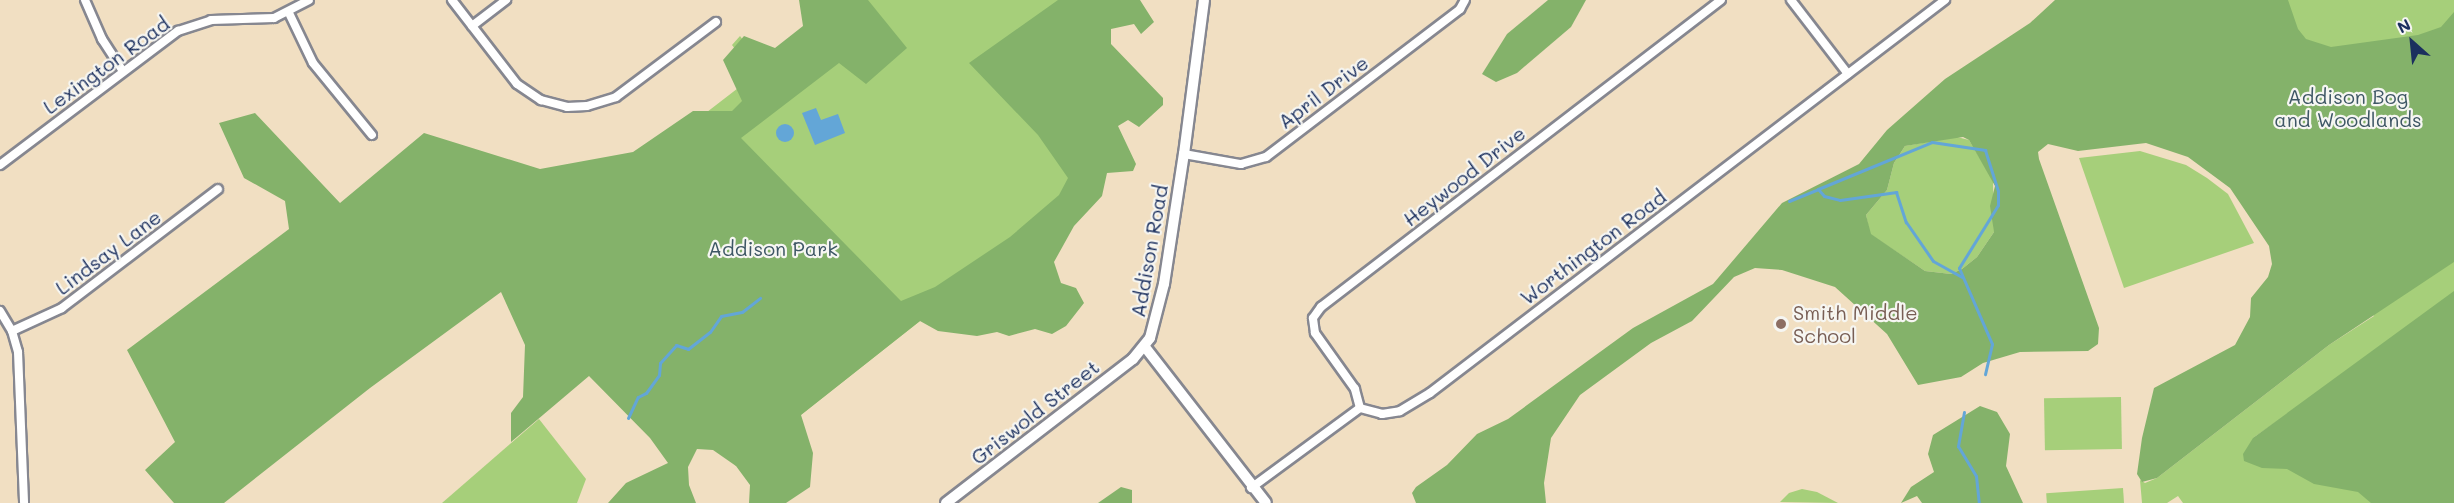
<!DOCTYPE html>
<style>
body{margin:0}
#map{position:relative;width:2454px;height:503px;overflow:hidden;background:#f1dfc2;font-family:Mali,sans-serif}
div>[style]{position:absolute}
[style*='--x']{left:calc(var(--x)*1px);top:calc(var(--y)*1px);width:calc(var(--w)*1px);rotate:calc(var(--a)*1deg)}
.green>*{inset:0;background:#a6cf7a;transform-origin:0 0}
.forest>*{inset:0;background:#84b26a}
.water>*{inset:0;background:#63a6d7}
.round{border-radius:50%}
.stream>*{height:3px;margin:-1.5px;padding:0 1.5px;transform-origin:1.5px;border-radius:1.5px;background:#63a6d7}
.roads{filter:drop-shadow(2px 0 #868790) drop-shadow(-2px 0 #868790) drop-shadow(0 2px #868790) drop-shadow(0 -2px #868790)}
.minor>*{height:8px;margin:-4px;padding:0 4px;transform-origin:4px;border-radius:4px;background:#fff}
.secondary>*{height:10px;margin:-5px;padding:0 5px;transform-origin:5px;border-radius:5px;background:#fff}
.dots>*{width:16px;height:16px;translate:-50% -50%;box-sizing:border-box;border:3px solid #f6f6f2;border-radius:50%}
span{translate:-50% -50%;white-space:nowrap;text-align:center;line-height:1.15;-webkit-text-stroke:4.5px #f6f6f2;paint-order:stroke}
.street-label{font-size:20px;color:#1b2f5e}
.park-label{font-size:20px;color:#3e5765}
.education-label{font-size:20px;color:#785e54}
.left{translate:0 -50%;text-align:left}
.north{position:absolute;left:2382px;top:12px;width:60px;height:60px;-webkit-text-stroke:4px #f6f6f2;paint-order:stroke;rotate:333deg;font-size:16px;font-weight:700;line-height:24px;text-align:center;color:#1b2f5e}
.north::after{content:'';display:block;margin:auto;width:21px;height:27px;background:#1b2f5e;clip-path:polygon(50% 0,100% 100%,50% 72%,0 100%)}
</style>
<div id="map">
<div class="green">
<div style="clip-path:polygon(802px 0,1090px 0,1090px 187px,736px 466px,532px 247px,755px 75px,732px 45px,740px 36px,764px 68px,821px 24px)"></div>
<div style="clip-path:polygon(evenodd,2133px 0,2454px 0,2454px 503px,2183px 503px,2178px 496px,2167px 503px,2142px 503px,2140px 480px,2145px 483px,2157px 478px,2329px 345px,2374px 316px,2133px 0,2391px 338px,2406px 359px,2253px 438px,2283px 417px,2391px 338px)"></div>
<div style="clip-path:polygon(1957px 137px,1969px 140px,1993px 180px,1994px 232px,1977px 257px,1962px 269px,1951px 274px,1925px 271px,1870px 234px,1866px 215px,1887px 190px,1894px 163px,1905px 146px)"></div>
<div style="clip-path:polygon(2140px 151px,2186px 165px,2207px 178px,2228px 194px,2254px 243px,2124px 288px,2079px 158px)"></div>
<div style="left:2121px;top:397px;width:52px;height:77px;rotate:89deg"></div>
<div style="clip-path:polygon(539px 419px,586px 479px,577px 503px,442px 503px)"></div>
<div style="left:2123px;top:488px;width:15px;height:77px;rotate:86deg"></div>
<div style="clip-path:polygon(1802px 489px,1817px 492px,1838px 503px,1780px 502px,1789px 493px)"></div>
</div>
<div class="forest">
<div style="clip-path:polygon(799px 0,868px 0,907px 48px,866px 84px,839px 63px,741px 138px,901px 301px,935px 287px,1010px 237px,1059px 195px,1068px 178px,1038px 135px,969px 63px,1058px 0,1140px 0,1154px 22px,1141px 34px,1134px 24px,1111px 29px,1111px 44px,1163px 98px,1163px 105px,1139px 127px,1128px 120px,1118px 126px,1136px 164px,1133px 171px,1107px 173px,1102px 196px,1074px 226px,1054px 262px,1061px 283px,1076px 288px,1084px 303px,1066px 326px,1052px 334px,1035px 329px,1009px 336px,997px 332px,977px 336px,938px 331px,920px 321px,801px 415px,813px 453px,810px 487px,786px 503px,749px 503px,750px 485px,736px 466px,713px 450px,697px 449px,688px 467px,689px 485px,696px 503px,608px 503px,626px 483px,668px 463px,650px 438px,589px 376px,511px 442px,511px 413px,523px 397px,525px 345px,501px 292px,370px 388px,224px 503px,174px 503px,145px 470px,175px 442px,127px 350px,289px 229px,285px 201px,244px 178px,219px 123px,255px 113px,340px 203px,424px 133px,540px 169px,633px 152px,693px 111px,732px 111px,742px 101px,723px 60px,744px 36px,775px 48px,803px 26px)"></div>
<div style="clip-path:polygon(1548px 0,1586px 0,1571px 27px,1517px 73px,1496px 82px,1482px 74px,1507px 34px)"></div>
<div style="clip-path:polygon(evenodd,2055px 0,2288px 0,2298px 29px,2306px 39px,2331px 47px,2418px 35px,2441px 27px,2454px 12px,2454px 262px,2329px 345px,2157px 478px,2142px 482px,2137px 474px,2142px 438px,2154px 388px,2235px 345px,2250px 317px,2251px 298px,2268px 277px,2272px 264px,2269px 246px,2230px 188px,2188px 157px,2146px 143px,2078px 151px,2048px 144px,2038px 152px,2039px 159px,2099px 328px,2098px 344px,2088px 351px,2020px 352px,1983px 363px,1961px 377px,1918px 385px,1887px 334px,1835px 287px,1782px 270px,1755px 268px,1734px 277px,1692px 321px,1651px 343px,1580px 395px,1551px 438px,1544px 483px,1546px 503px,1416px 503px,1412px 493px,1416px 487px,1447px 465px,1477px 434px,1508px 419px,1633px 328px,1713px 284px,1782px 203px,1859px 164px,1887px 130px,1945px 79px,2030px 23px,2055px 0,1963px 137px,1969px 140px,1995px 186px,1990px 206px,1994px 232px,1977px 257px,1962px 269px,1951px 274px,1925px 271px,1871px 234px,1866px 215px,1887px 190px,1894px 163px,1905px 146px,1963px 137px)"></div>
<div style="clip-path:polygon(2454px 291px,2454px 503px,2371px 503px,2358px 492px,2314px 484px,2287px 469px,2262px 468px,2244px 461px,2243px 454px,2253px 438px)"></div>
<div style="clip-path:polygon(1980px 406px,1997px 412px,2010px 434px,2006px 466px,2023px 503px,1922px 503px,1917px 496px,1901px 503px,1911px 487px,1934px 472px,1928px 454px,1933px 435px)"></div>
<div style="clip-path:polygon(1121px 487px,1132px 490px,1132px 503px,1098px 503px)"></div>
</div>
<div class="water">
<div style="clip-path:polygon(816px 108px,821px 120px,838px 114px,845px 133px,815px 145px,802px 113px)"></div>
<div class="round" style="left:776px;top:124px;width:18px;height:18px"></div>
</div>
<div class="stream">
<div style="--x:1818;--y:189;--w:123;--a:-22.4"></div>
<div style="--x:1932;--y:142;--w:54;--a:8.6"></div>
<div style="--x:1985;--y:150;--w:43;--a:72.4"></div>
<div style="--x:1998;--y:191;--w:14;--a:90"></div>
<div style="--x:1998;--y:205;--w:74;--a:121.8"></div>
<div style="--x:1959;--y:268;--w:83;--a:66.5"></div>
<div style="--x:1992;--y:344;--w:31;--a:103"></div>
<div style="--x:1789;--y:201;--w:31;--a:-22"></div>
<div style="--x:1818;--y:189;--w:9;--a:49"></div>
<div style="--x:1824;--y:196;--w:16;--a:14"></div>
<div style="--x:1840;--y:200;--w:57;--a:-8.1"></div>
<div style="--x:1896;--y:192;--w:32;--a:72"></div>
<div style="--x:1906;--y:222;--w:47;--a:55.3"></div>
<div style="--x:1933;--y:261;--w:33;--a:29"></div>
<div style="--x:1964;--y:412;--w:35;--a:100"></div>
<div style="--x:1958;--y:446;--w:35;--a:59"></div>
<div style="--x:1976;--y:476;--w:27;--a:84"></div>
<div style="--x:628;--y:418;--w:23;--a:-65"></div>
<div style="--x:638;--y:397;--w:9;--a:-27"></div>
<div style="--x:646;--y:393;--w:22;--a:-54"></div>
<div style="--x:659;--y:375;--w:12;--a:-85"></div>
<div style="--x:660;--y:363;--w:24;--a:-48"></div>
<div style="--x:676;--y:345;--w:13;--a:18"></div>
<div style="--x:688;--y:349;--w:28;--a:-38"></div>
<div style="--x:710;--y:332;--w:19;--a:-55"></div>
<div style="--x:721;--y:316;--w:21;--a:-11"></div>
<div style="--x:742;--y:312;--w:23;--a:-38"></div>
</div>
<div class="roads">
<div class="minor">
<div style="--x:85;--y:0;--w:43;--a:66.4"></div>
<div style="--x:102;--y:39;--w:38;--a:57"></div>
<div style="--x:452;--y:0;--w:106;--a:52.3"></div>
<div style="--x:517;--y:84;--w:29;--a:34"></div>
<div style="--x:541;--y:100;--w:27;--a:15"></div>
<div style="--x:567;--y:107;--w:20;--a:-3"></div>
<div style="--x:587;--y:106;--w:30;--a:-17"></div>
<div style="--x:616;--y:97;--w:125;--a:-36.9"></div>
<div style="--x:1791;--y:0;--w:93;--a:52.4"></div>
<div style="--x:289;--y:13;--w:55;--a:64.4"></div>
<div style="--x:313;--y:63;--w:93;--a:50.7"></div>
<div style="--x:472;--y:26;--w:43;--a:-37.4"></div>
<div style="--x:1184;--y:154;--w:58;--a:10"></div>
<div style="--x:1241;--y:164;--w:26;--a:-16"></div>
<div style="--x:1266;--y:157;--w:244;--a:-37.3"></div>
<div style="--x:1460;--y:9;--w:10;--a:-61"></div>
<div style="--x:0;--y:165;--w:223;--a:-37"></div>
<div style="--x:178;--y:31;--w:35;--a:-18"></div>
<div style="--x:211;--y:20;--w:63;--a:-1.8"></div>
<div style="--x:274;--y:18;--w:39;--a:-27"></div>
<div style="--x:0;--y:311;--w:23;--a:59"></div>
<div style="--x:12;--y:331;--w:22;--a:74"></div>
<div style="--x:18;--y:352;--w:151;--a:87.7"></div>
<div style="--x:12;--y:331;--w:55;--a:-24.7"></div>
<div style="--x:62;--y:308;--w:196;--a:-37.3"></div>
<div style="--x:1360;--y:408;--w:20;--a:-105"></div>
<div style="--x:1355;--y:389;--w:69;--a:-125.5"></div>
<div style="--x:1315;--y:333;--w:15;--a:-98"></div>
<div style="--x:1313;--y:318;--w:14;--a:-54"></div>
<div style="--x:1321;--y:307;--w:504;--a:-37.51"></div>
<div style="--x:1251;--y:488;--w:135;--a:-36.3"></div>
<div style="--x:1360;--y:408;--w:23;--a:15"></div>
<div style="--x:1382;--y:414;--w:18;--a:-9"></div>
<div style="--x:1400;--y:411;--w:35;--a:-31"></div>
<div style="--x:1430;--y:393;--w:648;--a:-37.35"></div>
</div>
<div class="secondary">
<div style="--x:1145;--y:347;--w:197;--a:52.2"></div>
<div style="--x:946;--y:503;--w:236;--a:-37.6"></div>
<div style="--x:1133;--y:359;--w:27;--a:-51"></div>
<div style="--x:1150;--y:338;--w:56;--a:-75.5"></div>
<div style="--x:1164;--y:284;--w:132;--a:-81.3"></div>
<div style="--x:1184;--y:154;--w:155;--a:-82.6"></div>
</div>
</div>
<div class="dots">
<div style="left:1781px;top:324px;background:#8d6e63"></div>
</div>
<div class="street-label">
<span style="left:106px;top:65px;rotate:-36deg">Lexington Road</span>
<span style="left:1323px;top:92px;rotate:-37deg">April Drive</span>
<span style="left:1464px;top:176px;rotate:-38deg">Heywood Drive</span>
<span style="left:1593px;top:247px;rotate:-37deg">Worthington Road</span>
<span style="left:1149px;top:251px;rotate:-80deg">Addison Road</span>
<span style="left:108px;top:252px;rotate:-37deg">Lindsay Lane</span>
<span style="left:1035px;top:412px;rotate:-38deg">Griswold Street</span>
</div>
<div class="park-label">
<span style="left:2348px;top:108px">Addison Bog<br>and Woodlands</span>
<span style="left:773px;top:248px">Addison Park</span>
</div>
<div class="education-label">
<span class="left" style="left:1793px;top:324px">Smith Middle<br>School</span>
</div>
<div class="north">N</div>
</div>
